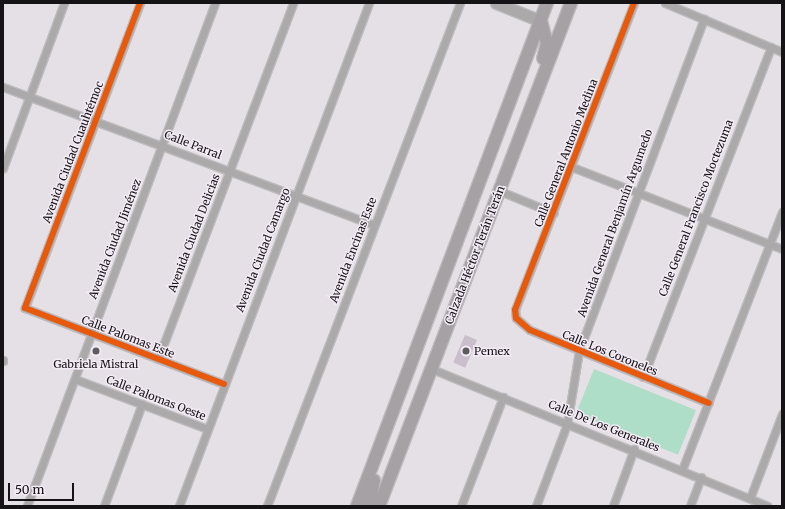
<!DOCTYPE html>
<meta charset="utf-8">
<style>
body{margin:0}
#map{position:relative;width:785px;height:509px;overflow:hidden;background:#e5e0e5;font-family:Merriweather,serif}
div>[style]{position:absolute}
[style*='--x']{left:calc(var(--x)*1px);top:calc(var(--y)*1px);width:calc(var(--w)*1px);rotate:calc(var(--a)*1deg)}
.green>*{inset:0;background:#aedec8;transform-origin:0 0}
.building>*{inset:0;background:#cabdcc;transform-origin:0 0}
.roads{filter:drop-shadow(1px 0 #bfbcbf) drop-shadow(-1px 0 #bfbcbf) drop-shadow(0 1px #bfbcbf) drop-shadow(0 -1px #bfbcbf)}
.street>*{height:7px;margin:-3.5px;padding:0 3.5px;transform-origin:3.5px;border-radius:3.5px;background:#aca9aa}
.secondary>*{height:11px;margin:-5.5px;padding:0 5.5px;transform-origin:5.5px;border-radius:5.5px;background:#aba9aa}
.primary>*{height:12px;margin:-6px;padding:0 6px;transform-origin:6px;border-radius:6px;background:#a5a1a4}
.cycleway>*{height:6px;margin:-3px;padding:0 3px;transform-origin:3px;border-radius:3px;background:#e8590c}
.dots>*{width:11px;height:11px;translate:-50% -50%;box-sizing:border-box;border:2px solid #f3ebf5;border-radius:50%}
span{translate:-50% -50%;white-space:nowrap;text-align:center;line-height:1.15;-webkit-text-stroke:3px #f3ebf5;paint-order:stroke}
.street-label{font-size:11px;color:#161316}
.poi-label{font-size:11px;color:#161316}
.left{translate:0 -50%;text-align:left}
.frame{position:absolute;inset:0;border:4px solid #161316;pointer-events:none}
.scale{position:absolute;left:8px;top:483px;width:66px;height:18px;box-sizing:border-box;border:2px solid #161316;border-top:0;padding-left:5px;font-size:12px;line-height:14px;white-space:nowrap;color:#161316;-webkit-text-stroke:3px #f3ebf5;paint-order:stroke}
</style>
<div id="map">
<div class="green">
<div style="left:594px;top:369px;width:110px;height:48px;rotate:22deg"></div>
</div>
<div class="building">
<div style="left:465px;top:335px;width:13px;height:30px;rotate:23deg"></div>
</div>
<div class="roads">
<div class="street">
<div style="--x:140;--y:3;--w:326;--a:110.7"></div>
<div style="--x:25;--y:308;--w:213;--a:20.9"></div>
<div style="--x:634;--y:3;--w:329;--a:111.2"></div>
<div style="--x:515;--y:310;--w:8;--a:83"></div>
<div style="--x:516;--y:318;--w:18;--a:41"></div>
<div style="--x:530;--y:330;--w:193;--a:22.2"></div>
<div style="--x:665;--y:3;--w:127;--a:22.7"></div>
<div style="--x:3;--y:87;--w:396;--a:20.4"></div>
<div style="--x:572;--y:167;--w:225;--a:21.3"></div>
<div style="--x:3;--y:168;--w:176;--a:-69.7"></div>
<div style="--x:500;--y:191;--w:58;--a:22.2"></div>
<div style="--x:158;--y:359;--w:381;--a:-69.2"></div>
<div style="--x:3;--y:361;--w:1;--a:-90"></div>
<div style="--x:432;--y:369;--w:362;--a:22.2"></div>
<div style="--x:643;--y:377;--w:354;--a:-68.8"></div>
<div style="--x:75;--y:379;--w:141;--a:20.7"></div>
<div style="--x:682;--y:470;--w:277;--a:-68.8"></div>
<div style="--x:750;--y:498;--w:90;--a:-69.1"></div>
<div style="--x:27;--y:506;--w:537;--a:-69.51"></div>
<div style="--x:104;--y:506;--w:109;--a:-69.6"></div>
<div style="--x:179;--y:506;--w:538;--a:-69.31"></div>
<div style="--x:267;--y:506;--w:539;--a:-69.01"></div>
<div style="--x:461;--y:506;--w:117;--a:-68.9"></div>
<div style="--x:536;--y:506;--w:88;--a:-69.3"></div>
<div style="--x:567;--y:424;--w:74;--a:-80.7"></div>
<div style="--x:579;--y:351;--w:355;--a:-69.4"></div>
<div style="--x:613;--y:506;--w:61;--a:-69.8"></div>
<div style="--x:690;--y:506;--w:31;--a:-69"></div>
</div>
<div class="secondary">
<div style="--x:496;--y:3;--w:48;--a:21.8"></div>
</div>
<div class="primary">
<div style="--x:541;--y:21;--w:23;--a:75"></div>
<div style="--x:547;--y:43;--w:16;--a:104"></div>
<div style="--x:357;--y:506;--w:538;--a:-69.31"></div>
<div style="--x:369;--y:506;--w:26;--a:-79"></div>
<div style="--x:379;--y:506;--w:538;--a:-69.11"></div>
</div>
</div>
<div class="cycleway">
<div style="--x:140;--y:3;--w:326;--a:110.7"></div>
<div style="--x:25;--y:308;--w:213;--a:20.9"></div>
<div style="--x:634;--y:3;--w:329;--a:111.2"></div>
<div style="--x:515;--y:310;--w:8;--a:83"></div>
<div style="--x:516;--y:318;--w:18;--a:41"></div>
<div style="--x:530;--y:330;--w:193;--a:22.2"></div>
</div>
<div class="dots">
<div style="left:96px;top:351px;background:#5e5b5e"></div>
<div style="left:466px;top:351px;background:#5e5b5e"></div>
</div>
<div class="street-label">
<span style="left:193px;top:145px;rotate:21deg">Calle Parral</span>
<span style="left:73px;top:152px;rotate:-69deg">Avenida Ciudad Cuauhtémoc</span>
<span style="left:566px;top:153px;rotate:-69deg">Calle General Antonio Medina</span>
<span style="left:696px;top:208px;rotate:-69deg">Calle General Francisco Moctezuma</span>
<span style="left:615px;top:223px;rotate:-70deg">Avenida General Benjamín Argumedo</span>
<span style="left:194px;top:233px;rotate:-69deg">Avenida Ciudad Delicias</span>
<span style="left:115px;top:239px;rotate:-69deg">Avenida Ciudad Jiménez</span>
<span style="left:263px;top:250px;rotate:-69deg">Avenida Ciudad Camargo</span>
<span style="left:353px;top:250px;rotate:-69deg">Avenida Encinas Este</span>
<span style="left:475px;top:255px;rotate:-69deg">Calzada Héctor Terán Terán</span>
<span style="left:128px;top:337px;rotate:21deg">Calle Palomas Este</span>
<span style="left:610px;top:353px;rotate:22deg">Calle Los Coroneles</span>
<span style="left:156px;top:398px;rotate:21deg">Calle Palomas Oeste</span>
<span style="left:604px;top:426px;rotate:22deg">Calle De Los Generales</span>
</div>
<div class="poi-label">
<span class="left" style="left:474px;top:351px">Pemex</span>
<span style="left:96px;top:364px">Gabriela Mistral</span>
</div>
<div class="frame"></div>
<div class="scale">50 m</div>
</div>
